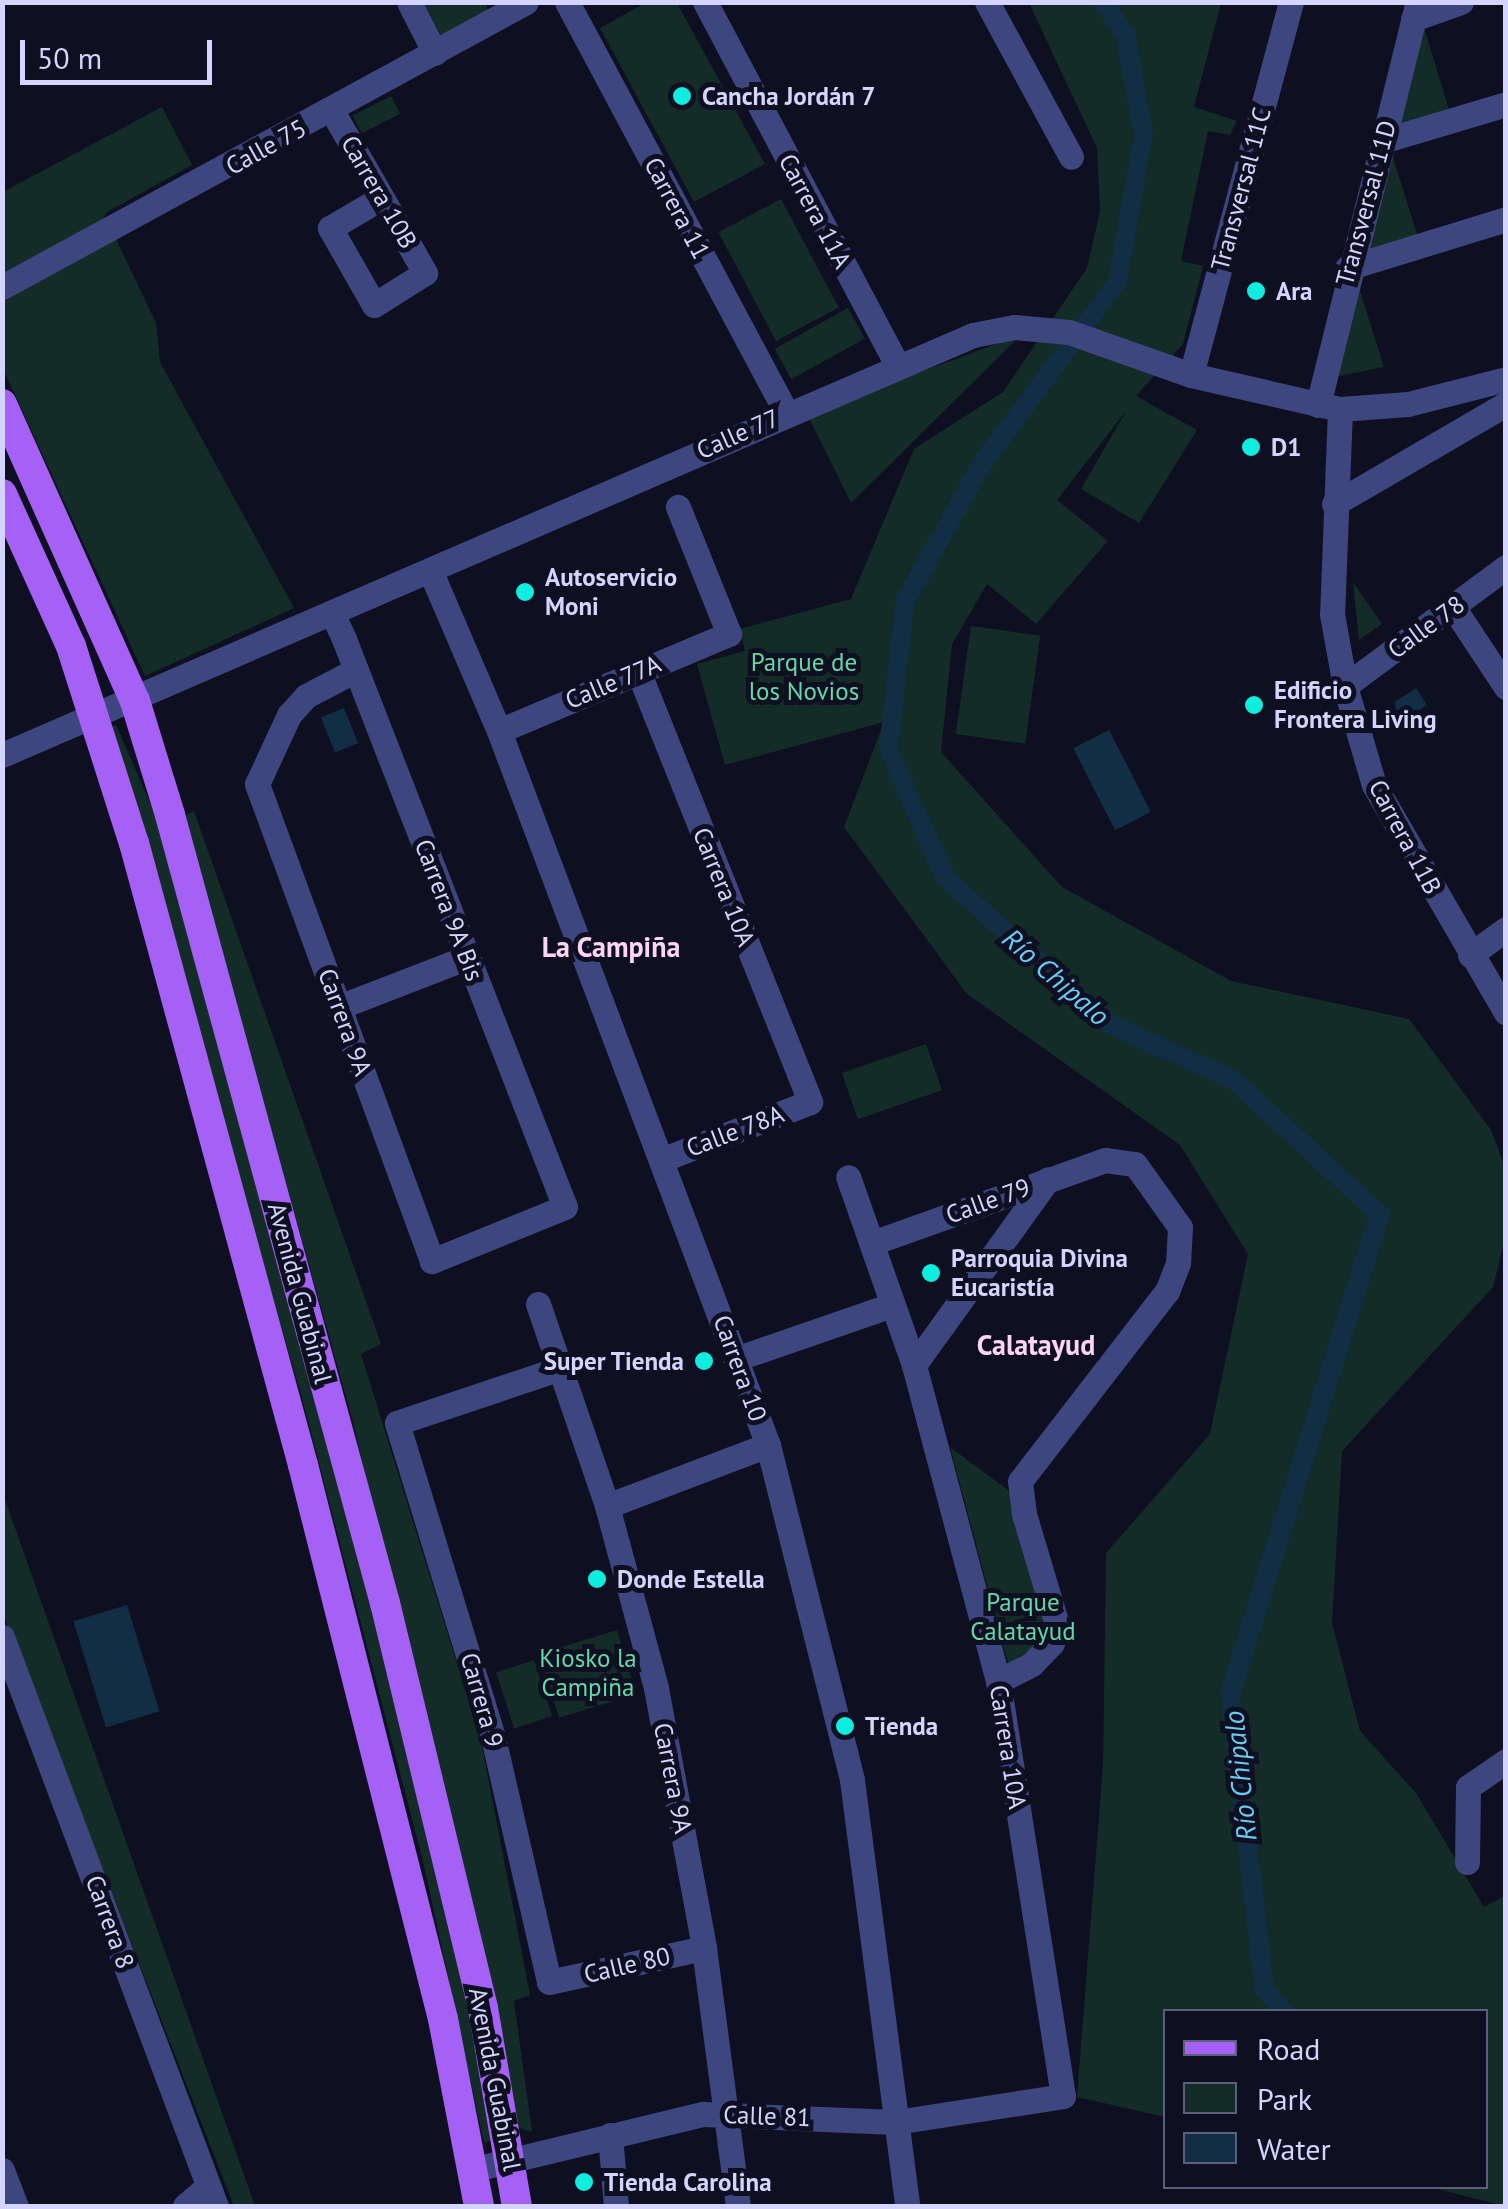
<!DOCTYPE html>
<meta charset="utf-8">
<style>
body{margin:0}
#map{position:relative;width:1508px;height:2209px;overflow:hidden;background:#0f0f22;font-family:"PT Sans",sans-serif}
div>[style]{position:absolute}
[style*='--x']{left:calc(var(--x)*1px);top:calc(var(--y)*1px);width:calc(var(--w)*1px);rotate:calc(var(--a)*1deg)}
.green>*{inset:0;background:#132c27;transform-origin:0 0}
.water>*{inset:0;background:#112e45;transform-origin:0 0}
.minor>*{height:25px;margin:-12.5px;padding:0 12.5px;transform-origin:12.5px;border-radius:12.5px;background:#3d467e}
.major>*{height:30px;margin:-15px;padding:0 15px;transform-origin:15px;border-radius:15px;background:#a561f5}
.dots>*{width:28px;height:28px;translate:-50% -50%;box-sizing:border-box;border:5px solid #0f0f22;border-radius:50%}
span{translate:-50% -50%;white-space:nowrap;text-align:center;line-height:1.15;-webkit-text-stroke:10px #0f0f22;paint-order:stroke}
.poi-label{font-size:25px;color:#d3d5fc;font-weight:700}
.left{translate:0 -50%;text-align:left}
.right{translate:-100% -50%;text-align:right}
.street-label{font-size:25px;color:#d3d5fc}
.park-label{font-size:25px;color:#64d8a7}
.neighbourhood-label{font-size:28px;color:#fcd5f5;font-weight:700}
.water-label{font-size:28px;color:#68ccf6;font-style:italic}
.frame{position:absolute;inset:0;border:5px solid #d3d5fc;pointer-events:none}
.legend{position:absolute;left:1163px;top:2009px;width:325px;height:180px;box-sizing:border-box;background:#0f0f22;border:2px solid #5d5e79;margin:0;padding:12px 18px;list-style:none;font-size:30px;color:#d3d5fc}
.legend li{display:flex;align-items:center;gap:20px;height:50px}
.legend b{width:50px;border:2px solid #5d5e79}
.scale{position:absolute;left:20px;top:40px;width:192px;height:45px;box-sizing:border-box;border:5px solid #d3d5fc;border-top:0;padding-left:12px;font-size:30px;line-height:35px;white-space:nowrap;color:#d3d5fc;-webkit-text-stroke:8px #0f0f22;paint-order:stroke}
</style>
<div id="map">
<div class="green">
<div style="clip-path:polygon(647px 2px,677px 3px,765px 164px,694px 202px,600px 28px)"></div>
<div style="clip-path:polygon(424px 3px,485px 3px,489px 12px,444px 41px)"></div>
<div style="clip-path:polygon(1029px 3px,1221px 3px,1194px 107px,1237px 121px,1230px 135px,1208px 131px,1181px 261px,1203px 266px,1183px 344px,1136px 396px,1197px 430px,1139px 523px,1081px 489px,1126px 411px,1057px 500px,1108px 541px,1036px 624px,987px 584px,952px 644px,941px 752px,1062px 887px,1231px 981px,1409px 1019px,1491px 1130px,1506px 1170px,1505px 1239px,1493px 1287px,1342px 1451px,1332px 1623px,1360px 1731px,1416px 1793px,1484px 1907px,1505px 1896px,1505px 2206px,1430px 2187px,1486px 2186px,1486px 2012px,1166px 2012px,1165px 2117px,1077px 2097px,1103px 1765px,1106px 1553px,1210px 1434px,1248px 1254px,1180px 1145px,967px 994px,844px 827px,884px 722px,725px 765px,697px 664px,745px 651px,740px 629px,851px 599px,914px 449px,1003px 392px,1087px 268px,1100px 211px,1097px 148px)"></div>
<div style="clip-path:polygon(1422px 21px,1450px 113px,1391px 133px)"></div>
<div style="left:391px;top:96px;width:20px;height:43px;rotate:63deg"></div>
<div style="clip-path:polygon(162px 107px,192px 165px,107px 212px,95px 232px,3px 280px,3px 192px)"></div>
<div style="clip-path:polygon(1389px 145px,1418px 237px,1361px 257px)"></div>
<div style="left:781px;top:199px;width:123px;height:71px;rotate:62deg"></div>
<div style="clip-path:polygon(115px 237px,156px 323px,160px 362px,294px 608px,145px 676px,3px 369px,2px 292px)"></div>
<div style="clip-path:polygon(1355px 275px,1384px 367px,1334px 377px)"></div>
<div style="left:848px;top:308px;width:35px;height:84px;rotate:61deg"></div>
<div style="clip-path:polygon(1021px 335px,851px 503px,807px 414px)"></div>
<div style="clip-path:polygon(1353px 582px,1382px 624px,1359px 640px)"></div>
<div style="left:971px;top:626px;width:70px;height:109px;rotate:8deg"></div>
<div style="clip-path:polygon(116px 725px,157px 819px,386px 1644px,500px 2137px,484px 2143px,423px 1861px,301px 1394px,175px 965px,96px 731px)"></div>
<div style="clip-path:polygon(194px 811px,381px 1344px,361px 1354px,481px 1741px,530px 1995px,514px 2001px,532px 2132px,514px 2126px,354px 1425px,183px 817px)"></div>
<div style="left:926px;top:1044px;width:49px;height:89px;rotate:71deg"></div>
<div style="clip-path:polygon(950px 1447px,1012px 1493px,1048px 1641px,1008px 1663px)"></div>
<div style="clip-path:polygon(2px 1491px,255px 2206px,234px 2206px,3px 1615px)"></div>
<div style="left:617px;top:1630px;width:67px;height:81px;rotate:73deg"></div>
<div style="left:534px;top:1660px;width:59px;height:40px;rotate:72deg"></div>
</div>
<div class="water">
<div style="clip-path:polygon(1092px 3px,1116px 3px,1135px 32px,1153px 133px,1127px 284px,990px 470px,914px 605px,898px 749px,955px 874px,1115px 1016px,1238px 1071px,1391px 1212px,1240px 1697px,1274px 1986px,1297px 2011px,1271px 2011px,1255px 1994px,1220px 1692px,1368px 1217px,1227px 1087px,1104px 1033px,936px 882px,879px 750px,896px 597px,975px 456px,1108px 279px,1134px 135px,1116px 39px)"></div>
<div style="clip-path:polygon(1416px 688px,1427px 705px,1393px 728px,1386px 718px,1396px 712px,1395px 702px)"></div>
<div style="left:344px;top:708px;width:38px;height:25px;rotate:68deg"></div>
<div style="left:1109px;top:730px;width:92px;height:40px;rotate:63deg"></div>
<div style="left:127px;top:1605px;width:111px;height:56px;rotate:73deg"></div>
</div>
<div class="minor">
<div style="--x:409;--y:2;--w:57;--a:63"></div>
<div style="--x:567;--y:2;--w:466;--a:61.9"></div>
<div style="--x:705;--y:2;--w:412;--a:62.1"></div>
<div style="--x:987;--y:2;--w:176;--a:61.5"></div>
<div style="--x:1413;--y:19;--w:51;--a:-19.5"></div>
<div style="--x:332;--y:111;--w:187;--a:60.1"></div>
<div style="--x:425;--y:273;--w:60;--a:147.9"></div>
<div style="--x:374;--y:305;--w:89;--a:-119.7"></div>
<div style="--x:330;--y:228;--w:59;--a:-30.5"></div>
<div style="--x:1382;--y:141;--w:129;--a:-16.6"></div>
<div style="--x:1347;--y:268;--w:166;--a:-17.1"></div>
<div style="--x:2;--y:287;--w:596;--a:-28.54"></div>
<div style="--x:1191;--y:375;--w:386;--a:-75"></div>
<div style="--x:1318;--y:405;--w:415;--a:-76.1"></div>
<div style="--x:1340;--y:409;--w:205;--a:92.2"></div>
<div style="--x:1332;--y:614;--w:73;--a:79.8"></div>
<div style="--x:1345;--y:686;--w:103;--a:73.7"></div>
<div style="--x:1374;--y:785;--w:263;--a:59.9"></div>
<div style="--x:1334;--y:504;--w:199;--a:-30.2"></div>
<div style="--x:430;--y:570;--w:175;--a:66.8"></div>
<div style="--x:499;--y:731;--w:763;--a:69.36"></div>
<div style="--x:768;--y:1445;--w:345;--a:75.9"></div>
<div style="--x:852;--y:1780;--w:430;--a:82.6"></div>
<div style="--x:1453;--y:607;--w:96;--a:56.5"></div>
<div style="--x:332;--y:613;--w:29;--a:65"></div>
<div style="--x:344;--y:639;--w:609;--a:68.74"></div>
<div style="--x:565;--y:1207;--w:144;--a:157.9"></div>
<div style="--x:432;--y:1261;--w:508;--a:-110.15"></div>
<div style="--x:257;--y:784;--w:76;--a:-65.1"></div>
<div style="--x:289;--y:715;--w:25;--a:-48"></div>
<div style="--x:306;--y:696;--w:56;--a:-27.5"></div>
<div style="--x:638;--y:671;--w:464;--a:68.2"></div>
<div style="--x:810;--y:1102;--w:160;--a:158.7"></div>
<div style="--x:1345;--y:686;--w:200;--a:-36.5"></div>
<div style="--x:499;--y:731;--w:250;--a:-22.9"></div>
<div style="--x:729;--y:634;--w:137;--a:-111.9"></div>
<div style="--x:2;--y:755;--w:1058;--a:-23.39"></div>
<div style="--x:973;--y:335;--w:42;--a:-11"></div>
<div style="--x:1014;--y:327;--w:55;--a:5.2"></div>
<div style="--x:1069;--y:332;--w:129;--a:19.4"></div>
<div style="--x:1191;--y:375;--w:153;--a:12.9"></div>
<div style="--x:1340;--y:409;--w:68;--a:-4.2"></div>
<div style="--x:1408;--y:404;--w:101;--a:-14.3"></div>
<div style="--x:1470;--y:955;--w:44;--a:-35.8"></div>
<div style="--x:339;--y:1007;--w:138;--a:-21.2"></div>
<div style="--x:872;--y:1243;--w:247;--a:-19.6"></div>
<div style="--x:1105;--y:1160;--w:30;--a:8"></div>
<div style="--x:1135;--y:1164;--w:77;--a:54.5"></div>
<div style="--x:1180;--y:1227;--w:36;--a:93"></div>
<div style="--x:1178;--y:1263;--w:30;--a:111"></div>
<div style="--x:1167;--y:1291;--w:240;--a:127.7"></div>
<div style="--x:1020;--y:1481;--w:33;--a:83"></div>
<div style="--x:1024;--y:1514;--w:116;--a:73.4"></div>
<div style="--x:1057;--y:1625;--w:19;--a:106"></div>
<div style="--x:1052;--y:1643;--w:29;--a:134"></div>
<div style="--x:1032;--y:1664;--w:38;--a:153"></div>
<div style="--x:538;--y:1304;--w:213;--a:71.1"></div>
<div style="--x:607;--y:1506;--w:188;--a:74.9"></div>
<div style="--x:656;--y:1688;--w:264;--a:79.5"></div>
<div style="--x:704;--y:1948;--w:260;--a:82.5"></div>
<div style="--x:738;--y:1358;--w:163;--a:-19"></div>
<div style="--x:914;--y:1365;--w:229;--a:-54.2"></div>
<div style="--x:561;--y:1368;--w:173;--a:161.5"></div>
<div style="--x:397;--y:1423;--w:328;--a:73"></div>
<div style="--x:493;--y:1737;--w:251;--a:77.1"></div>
<div style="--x:549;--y:1982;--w:159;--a:-12.4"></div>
<div style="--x:607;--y:1506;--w:172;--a:-20.8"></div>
<div style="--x:2;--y:1637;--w:608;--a:69.39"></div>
<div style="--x:1467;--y:1862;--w:75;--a:-89.2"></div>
<div style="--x:1468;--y:1787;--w:46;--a:-34.4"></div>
<div style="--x:610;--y:2135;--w:71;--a:85.2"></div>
<div style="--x:475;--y:2169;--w:235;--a:-13.6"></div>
<div style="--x:703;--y:2114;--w:193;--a:2.4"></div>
<div style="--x:896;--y:2122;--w:169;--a:-8.8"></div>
<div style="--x:1063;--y:2096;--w:420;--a:-98.9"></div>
<div style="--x:998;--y:1681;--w:327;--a:-104.9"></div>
<div style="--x:914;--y:1365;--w:199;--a:-109.3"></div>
<div style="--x:2;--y:2170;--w:39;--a:69"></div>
<div style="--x:185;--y:2206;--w:30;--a:-41"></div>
</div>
<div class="major">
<div style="--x:2;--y:404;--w:325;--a:65.9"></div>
<div style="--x:135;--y:701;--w:119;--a:72.9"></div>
<div style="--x:170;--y:815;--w:817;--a:74.74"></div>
<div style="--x:385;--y:1603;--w:417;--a:76.4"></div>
<div style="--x:483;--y:2008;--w:201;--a:80.3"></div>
<div style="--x:2;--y:494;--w:167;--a:65.6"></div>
<div style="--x:71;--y:646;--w:207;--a:72.3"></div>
<div style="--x:134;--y:843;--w:645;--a:74.8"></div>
<div style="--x:303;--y:1465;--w:571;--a:75.82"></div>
<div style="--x:443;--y:2019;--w:190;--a:79.1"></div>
</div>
<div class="dots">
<div style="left:682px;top:96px;background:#0eedde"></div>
<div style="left:1256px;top:291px;background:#0eedde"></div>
<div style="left:1251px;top:447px;background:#0eedde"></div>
<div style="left:525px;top:592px;background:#0eedde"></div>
<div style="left:1254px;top:705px;background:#0eedde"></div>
<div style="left:931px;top:1273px;background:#0eedde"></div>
<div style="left:704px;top:1361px;background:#0eedde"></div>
<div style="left:597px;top:1579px;background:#0eedde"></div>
<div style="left:845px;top:1726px;background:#0eedde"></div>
<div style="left:584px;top:2182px;background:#0eedde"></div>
</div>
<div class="poi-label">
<span class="left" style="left:702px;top:96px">Cancha Jordán 7</span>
<span class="left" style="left:1276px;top:291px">Ara</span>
<span class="left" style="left:1271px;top:447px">D1</span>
<span class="left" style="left:545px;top:592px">Autoservicio<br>Moni</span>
<span class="left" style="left:1274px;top:705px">Edificio<br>Frontera Living</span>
<span class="left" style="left:951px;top:1273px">Parroquia Divina<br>Eucaristía</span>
<span class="right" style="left:684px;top:1361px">Super Tienda</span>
<span class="left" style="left:617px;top:1579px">Donde Estella</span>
<span class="left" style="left:865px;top:1726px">Tienda</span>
<span class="left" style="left:604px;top:2182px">Tienda Carolina</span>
</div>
<div class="street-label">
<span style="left:266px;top:147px;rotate:-29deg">Calle 75</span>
<span style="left:1241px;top:189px;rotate:-75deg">Transversal 11C</span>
<span style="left:379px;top:192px;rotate:60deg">Carrera 10B</span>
<span style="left:1366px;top:203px;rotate:-75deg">Transversal 11D</span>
<span style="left:677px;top:208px;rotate:62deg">Carrera 11</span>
<span style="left:815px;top:211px;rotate:62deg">Carrera 11A</span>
<span style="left:738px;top:434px;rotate:-24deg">Calle 77</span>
<span style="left:1426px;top:627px;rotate:-36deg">Calle 78</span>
<span style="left:613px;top:682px;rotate:-23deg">Calle 77A</span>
<span style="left:1405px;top:837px;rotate:62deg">Carrera 11B</span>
<span style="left:724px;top:887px;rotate:68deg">Carrera 10A</span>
<span style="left:449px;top:910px;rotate:69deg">Carrera 9A Bis</span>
<span style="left:345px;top:1022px;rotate:70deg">Carrera 9A</span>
<span style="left:735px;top:1131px;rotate:-21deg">Calle 78A</span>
<span style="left:988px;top:1201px;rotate:-20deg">Calle 79</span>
<span style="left:300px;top:1293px;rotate:75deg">Avenida Guabinal</span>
<span style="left:740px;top:1368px;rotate:70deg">Carrera 10</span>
<span style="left:482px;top:1700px;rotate:74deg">Carrera 9</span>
<span style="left:1008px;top:1747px;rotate:81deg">Carrera 10A</span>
<span style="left:673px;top:1778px;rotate:79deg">Carrera 9A</span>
<span style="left:110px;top:1922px;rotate:70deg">Carrera 8</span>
<span style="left:627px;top:1965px;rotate:-13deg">Calle 80</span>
<span style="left:495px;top:2079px;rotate:79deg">Avenida Guabinal</span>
<span style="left:767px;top:2116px;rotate:2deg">Calle 81</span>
</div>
<div class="park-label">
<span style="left:804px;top:677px">Parque de<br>los Novios</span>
<span style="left:1023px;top:1617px">Parque<br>Calatayud</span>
<span style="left:588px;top:1673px">Kiosko la<br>Campiña</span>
</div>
<div class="neighbourhood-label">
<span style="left:611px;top:947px">La Campiña</span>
<span style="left:1036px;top:1345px">Calatayud</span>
</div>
<div class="water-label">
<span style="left:1056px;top:977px;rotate:41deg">Río Chipalo</span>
<span style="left:1240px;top:1776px;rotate:-96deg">Río Chipalo</span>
</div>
<div class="frame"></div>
<ul class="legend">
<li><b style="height:12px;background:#a561f5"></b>Road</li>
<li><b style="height:28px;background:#132c27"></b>Park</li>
<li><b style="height:28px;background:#112e45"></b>Water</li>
</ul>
<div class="scale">50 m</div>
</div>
